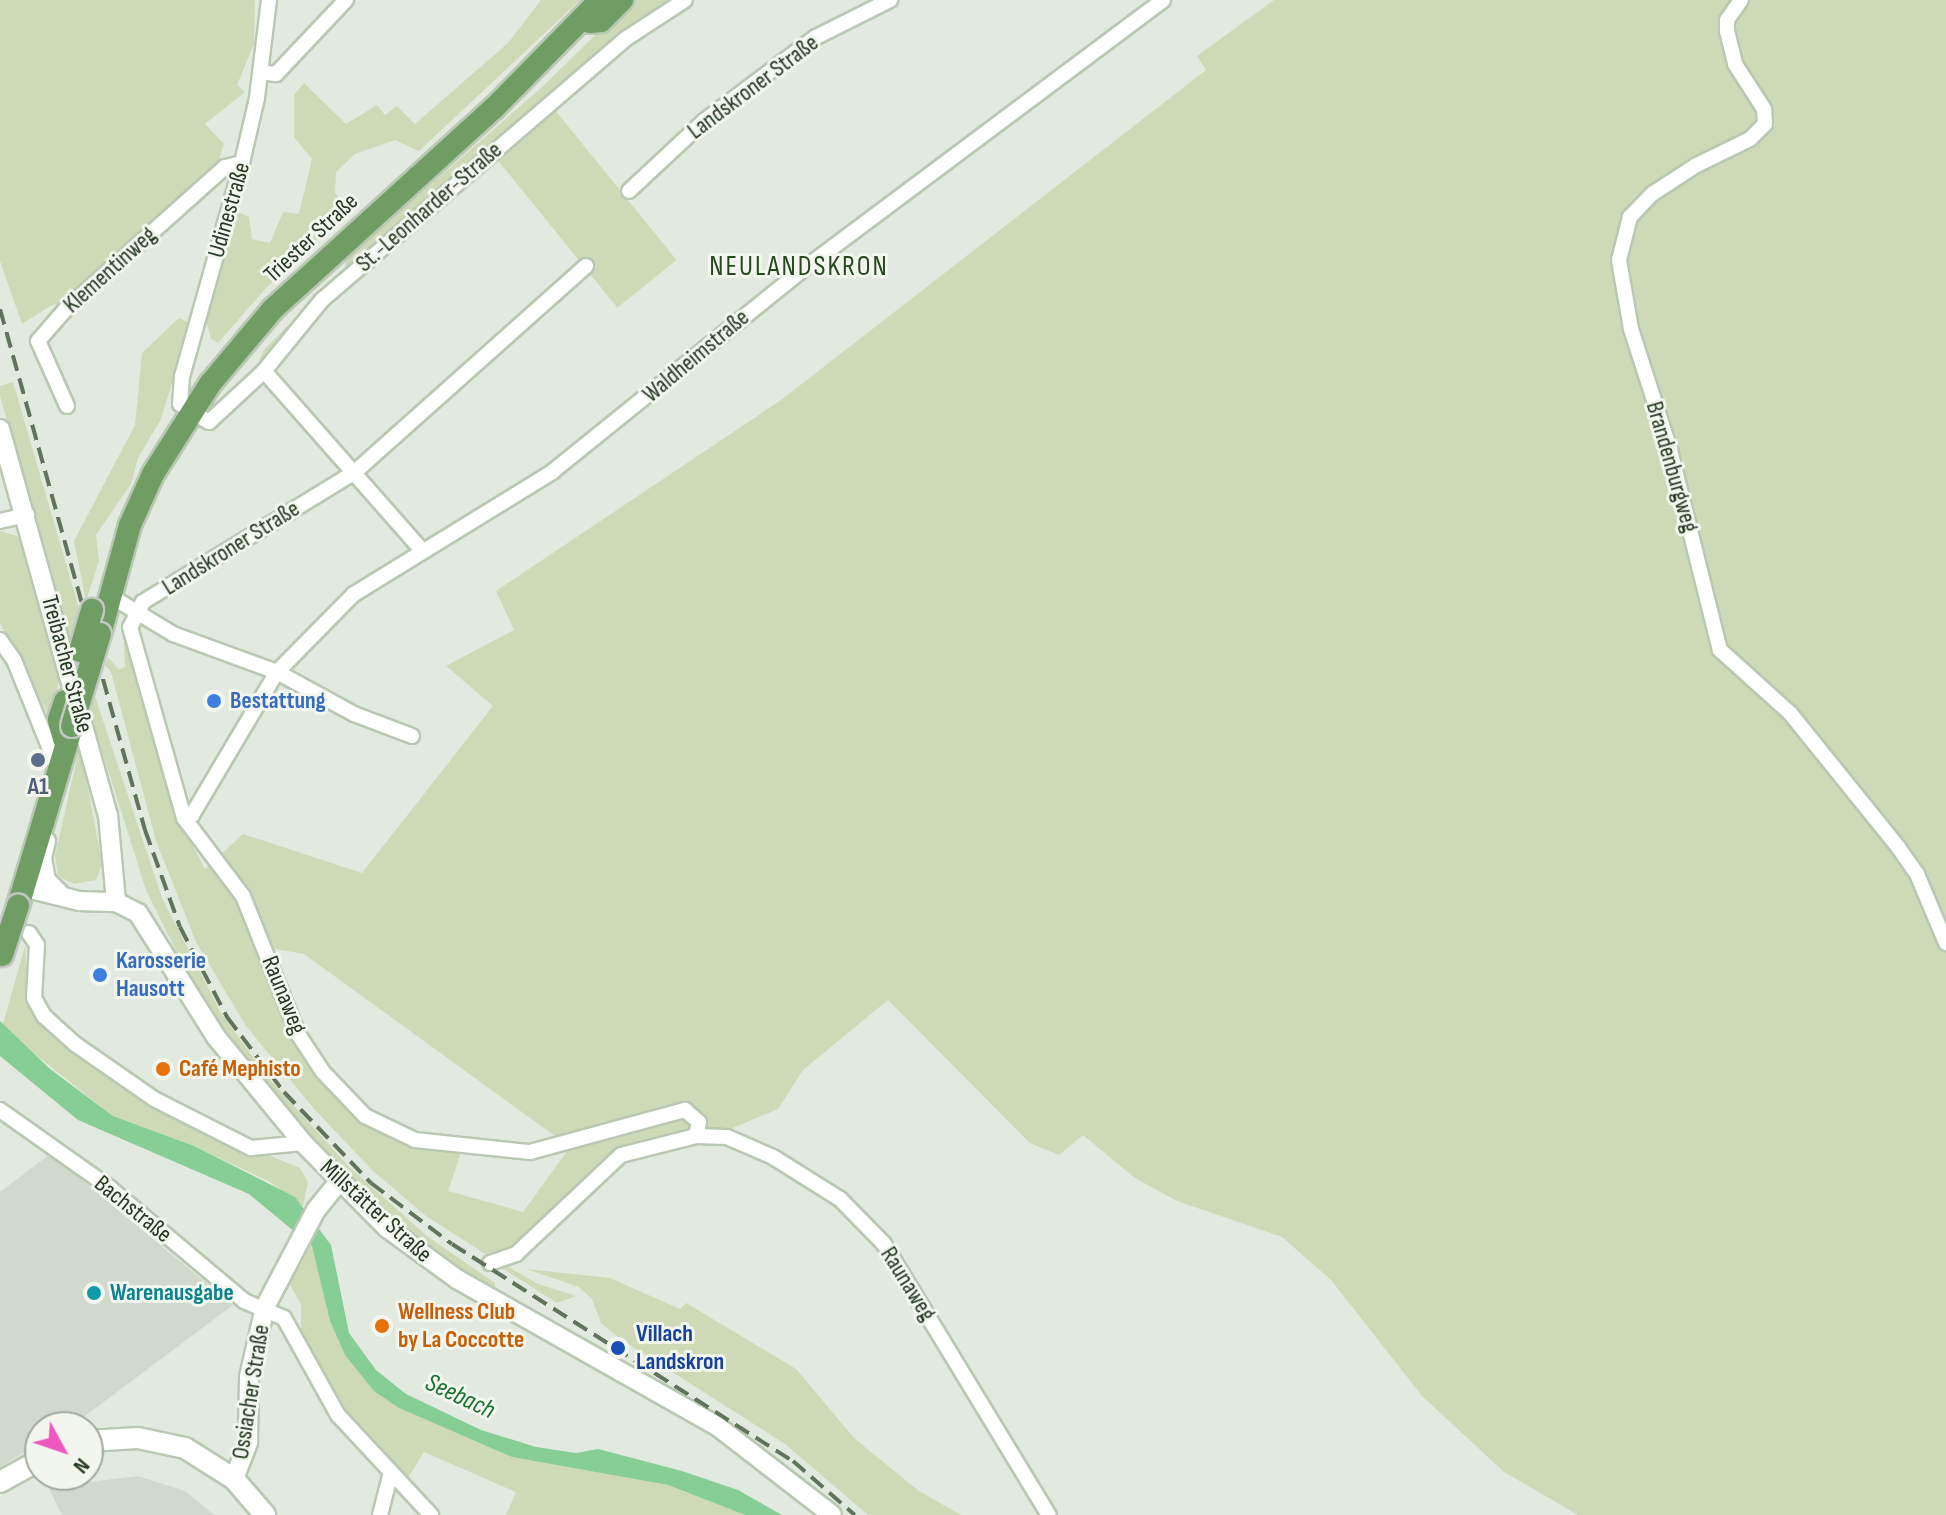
<!DOCTYPE html>
<meta charset="utf-8">
<style>
body{margin:0}
#map{position:relative;width:1946px;height:1515px;overflow:hidden;background:#e2e9de;font-family:"Sofia Sans Condensed",sans-serif}
div>[style]{position:absolute}
[style*='--x']{left:calc(var(--x)*1px);top:calc(var(--y)*1px);width:calc(var(--w)*1px);rotate:calc(var(--a)*1deg)}
.built>*{inset:0;background:#d1d9cc}
.green>*{inset:0;background:#cedab7;transform-origin:0 0}
.water>*{inset:0;background:#87cd96}
.minor-tunnel>*{height:14px;margin-top:-7px;transform-origin:0;background:repeating-linear-gradient(90deg,#bcc6b8 0 14px,transparent 0 21px)}
.roads{filter:drop-shadow(2px 0 #b9c8b2) drop-shadow(-2px 0 #b9c8b2) drop-shadow(0 2px #b9c8b2) drop-shadow(0 -2px #b9c8b2)}
.minor>*{height:14px;margin:-7px;padding:0 7px;transform-origin:7px;border-radius:7px;background:#fff}
.tertiary>*{height:18px;margin:-9px;padding:0 9px;transform-origin:9px;border-radius:9px;background:#fff}
.secondary>*{height:20px;margin:-10px;padding:0 10px;transform-origin:10px;border-radius:10px;background:#fff}
.primary>*{height:22px;margin:-11px;padding:0 11px;transform-origin:11px;border-radius:11px;background:#6f9d64}
.rail>*{height:4px;margin-top:-2px;transform-origin:0;background:repeating-linear-gradient(90deg,#5f745a 0 16px,transparent 0 24px)}
.bridges{filter:drop-shadow(2px 0 #c2c7c1) drop-shadow(-2px 0 #c2c7c1) drop-shadow(0 2px #c2c7c1) drop-shadow(0 -2px #c2c7c1)}
.primary-bridge>*{height:22px;margin:-11px;padding:0 11px;transform-origin:11px;border-radius:11px;background:#6f9d64}
.dots>*{width:22px;height:22px;translate:-50% -50%;box-sizing:border-box;border:4px solid #f2f6ee;border-radius:50%}
span{translate:-50% -50%;white-space:nowrap;text-align:center;line-height:1.15;-webkit-text-stroke:6px #f2f6ee;paint-order:stroke}
.street-label{font-size:24px;color:#253820}
.shop-label{font-size:24px;color:#366cbe;font-weight:700}
.left{translate:0 -50%;text-align:left}
.service-label{font-size:24px;color:#4e5e75;font-weight:700}
.food-label{font-size:24px;color:#c56008;font-weight:700}
.culture-label{font-size:24px;color:#0d838f;font-weight:700}
.transit-label{font-size:24px;color:#164399;font-weight:700}
.water-label{font-size:26px;color:#1d7131;font-style:italic}
.quarter-label{font-size:28px;color:#25491d;letter-spacing:2px}
.north{position:absolute;left:24px;top:1411px;width:80px;height:80px;box-sizing:border-box;background:#f2f6ee;border:2px solid #a0aa9c;border-radius:50%;rotate:130deg;font-size:22px;font-weight:700;line-height:32px;text-align:center;color:#253820}
.north::after{content:'';display:block;margin:auto;width:28px;height:36px;background:#ed58bf;clip-path:polygon(50% 0,100% 100%,50% 72%,0 100%)}
</style>
<div id="map">
<div class="built">
<div style="clip-path:polygon(50px 1154px,233px 1305px,85px 1416px,67px 1427px,40px 1427px,40px 1443px,0 1467px,0 1192px)"></div>
<div style="clip-path:polygon(138px 1476px,185px 1491px,214px 1515px,62px 1515px,48px 1487px)"></div>
</div>
<div class="green">
<div style="clip-path:polygon(0 0,255px 0,254px 44px,237px 85px,245px 92px,205px 124px,224px 144px,218px 163px,70px 301px,52px 305px,22px 324px,0 261px)"></div>
<div style="clip-path:polygon(541px 0,580px 0,419px 151px,395px 140px,355px 154px,336px 172px,335px 193px,349px 210px,267px 287px,218px 343px,211px 339px,205px 316px,238px 212px,249px 217px,252px 239px,270px 243px,283px 212px,299px 214px,312px 159px,294px 137px,294px 95px,304px 83px,346px 124px,377px 105px,385px 115px,397px 106px,415px 124px,508px 43px)"></div>
<div style="clip-path:polygon(631px 0,667px 0,342px 276px,347px 258px,542px 87px)"></div>
<div style="clip-path:polygon(evenodd,1274px 0,1946px 0,1946px 1515px,1578px 1515px,1504px 1472px,1422px 1396px,1331px 1280px,1282px 1237px,1177px 1201px,1135px 1178px,1083px 1135px,1059px 1155px,1030px 1143px,888px 1000px,803px 1070px,778px 1109px,723px 1132px,668px 1134px,615px 1153px,504px 1252px,490px 1257px,426px 1216px,373px 1171px,315px 1110px,246px 1026px,196px 942px,156px 841px,111px 672px,105px 665px,108px 657px,119px 670px,125px 667px,123px 625px,178px 818px,205px 869px,243px 834px,362px 873px,493px 706px,446px 666px,514px 630px,496px 591px,781px 400px,1206px 70px,1197px 56px,1274px 0,259px 946px,304px 954px,570px 1147px,523px 1212px,448px 1191px,462px 1149px,381px 1134px,351px 1105px,292px 1032px,259px 946px)"></div>
<div style="left:555px;top:110px;width:193px;height:76px;rotate:51deg"></div>
<div style="clip-path:polygon(303px 310px,280px 344px,258px 365px,263px 351px)"></div>
<div style="clip-path:polygon(179px 318px,190px 323px,161px 419px,138px 458px,131px 484px,96px 535px,99px 561px,86px 601px,74px 541px,135px 425px,142px 353px)"></div>
<div style="clip-path:polygon(13px 382px,81px 615px,72px 648px,0 396px,0 386px)"></div>
<div style="clip-path:polygon(0 531px,17px 536px,21px 544px,59px 679px,54px 706px,47px 712px,0 623px)"></div>
<div style="clip-path:polygon(95px 696px,162px 898px,221px 1013px,266px 1075px,348px 1166px,427px 1236px,495px 1283px,495px 1288px,409px 1238px,340px 1172px,206px 1011px,146px 890px,90px 713px)"></div>
<div style="clip-path:polygon(80px 745px,102px 863px,96px 880px,74px 884px,58px 876px,55px 856px)"></div>
<div style="clip-path:polygon(25px 946px,29px 992px,82px 1057px,165px 1113px,300px 1168px,308px 1182px,303px 1206px,270px 1182px,194px 1146px,113px 1116px,31px 1051px,3px 1024px)"></div>
<div style="clip-path:polygon(312px 1244px,330px 1321px,345px 1355px,399px 1408px,512px 1457px,668px 1485px,745px 1515px,506px 1515px,516px 1492px,424px 1452px,405px 1483px,348px 1413px,309px 1352px,301px 1332px,301px 1304px,288px 1281px)"></div>
<div style="clip-path:polygon(500px 1262px,538px 1284px,576px 1296px,557px 1303px,496px 1264px)"></div>
<div style="clip-path:polygon(526px 1269px,610px 1278px,680px 1309px,686px 1303px,796px 1369px,855px 1439px,919px 1491px,961px 1515px,868px 1515px,785px 1444px,622px 1340px,601px 1323px,592px 1299px,579px 1287px)"></div>
</div>
<div class="water">
<div style="clip-path:polygon(0 1021px,50px 1069px,113px 1116px,194px 1146px,295px 1197px,331px 1245px,349px 1333px,376px 1370px,406px 1394px,481px 1430px,536px 1447px,576px 1453px,598px 1449px,682px 1471px,738px 1490px,782px 1515px,745px 1515px,668px 1485px,512px 1457px,399px 1408px,374px 1391px,345px 1355px,330px 1321px,312px 1246px,249px 1194px,78px 1120px,0 1056px)"></div>
</div>
<div class="minor-tunnel">
<div style="--x:0;--y:918;--w:33;--a:27"></div>
</div>
<div class="roads">
<div class="minor">
<div style="--x:269;--y:0;--w:99;--a:97"></div>
<div style="--x:257;--y:98;--w:67;--a:103"></div>
<div style="--x:242;--y:163;--w:221;--a:105.7"></div>
<div style="--x:182;--y:376;--w:28;--a:94"></div>
<div style="--x:180;--y:404;--w:34;--a:32"></div>
<div style="--x:209;--y:422;--w:75;--a:-42.8"></div>
<div style="--x:264;--y:371;--w:92;--a:-50.8"></div>
<div style="--x:322;--y:300;--w:402;--a:-40.7"></div>
<div style="--x:627;--y:38;--w:69;--a:-33.2"></div>
<div style="--x:1741;--y:0;--w:24;--a:125"></div>
<div style="--x:1727;--y:20;--w:11;--a:90"></div>
<div style="--x:1727;--y:31;--w:34;--a:76"></div>
<div style="--x:1735;--y:64;--w:54;--a:57.2"></div>
<div style="--x:1764;--y:109;--w:15;--a:86"></div>
<div style="--x:1765;--y:124;--w:21;--a:135"></div>
<div style="--x:1750;--y:139;--w:61;--a:153.9"></div>
<div style="--x:1695;--y:166;--w:51;--a:146.9"></div>
<div style="--x:1652;--y:194;--w:32;--a:134"></div>
<div style="--x:1630;--y:217;--w:44;--a:104.3"></div>
<div style="--x:1619;--y:260;--w:70;--a:80.1"></div>
<div style="--x:1631;--y:329;--w:127;--a:72.1"></div>
<div style="--x:1670;--y:450;--w:206;--a:76"></div>
<div style="--x:1720;--y:650;--w:94;--a:42"></div>
<div style="--x:1790;--y:713;--w:172;--a:51.1"></div>
<div style="--x:1898;--y:847;--w:33;--a:55"></div>
<div style="--x:1917;--y:874;--w:75;--a:67.2"></div>
<div style="--x:261;--y:72;--w:15;--a:8"></div>
<div style="--x:276;--y:74;--w:102;--a:-46.6"></div>
<div style="--x:629;--y:191;--w:103;--a:-43"></div>
<div style="--x:704;--y:121;--w:140;--a:-36.9"></div>
<div style="--x:816;--y:37;--w:83;--a:-26.6"></div>
<div style="--x:586;--y:266;--w:310;--a:138.3"></div>
<div style="--x:355;--y:472;--w:249;--a:148.5"></div>
<div style="--x:143;--y:602;--w:28;--a:117"></div>
<div style="--x:130;--y:627;--w:198;--a:74.2"></div>
<div style="--x:184;--y:818;--w:98;--a:52.9"></div>
<div style="--x:243;--y:896;--w:149;--a:68.3"></div>
<div style="--x:298;--y:1034;--w:45;--a:56.7"></div>
<div style="--x:323;--y:1072;--w:61;--a:46.3"></div>
<div style="--x:365;--y:1116;--w:55;--a:25.6"></div>
<div style="--x:415;--y:1140;--w:116;--a:6"></div>
<div style="--x:530;--y:1152;--w:161;--a:-15.2"></div>
<div style="--x:685;--y:1110;--w:18;--a:41"></div>
<div style="--x:699;--y:1122;--w:14;--a:102"></div>
<div style="--x:264;--y:371;--w:239;--a:48.6"></div>
<div style="--x:67;--y:406;--w:71;--a:-114"></div>
<div style="--x:38;--y:341;--w:40;--a:-49"></div>
<div style="--x:64;--y:311;--w:216;--a:-41.8"></div>
<div style="--x:225;--y:167;--w:17;--a:-13"></div>
<div style="--x:0;--y:521;--w:28;--a:-13"></div>
<div style="--x:112;--y:597;--w:71;--a:31.2"></div>
<div style="--x:173;--y:634;--w:111;--a:20.1"></div>
<div style="--x:277;--y:672;--w:88;--a:28.6"></div>
<div style="--x:354;--y:714;--w:62;--a:20.8"></div>
<div style="--x:0;--y:640;--w:24;--a:55"></div>
<div style="--x:14;--y:660;--w:112;--a:68"></div>
<div style="--x:184;--y:818;--w:9;--a:-21"></div>
<div style="--x:192;--y:815;--w:166;--a:-59.3"></div>
<div style="--x:277;--y:672;--w:110;--a:-45.4"></div>
<div style="--x:354;--y:594;--w:233;--a:-31.6"></div>
<div style="--x:552;--y:472;--w:315;--a:-38.9"></div>
<div style="--x:797;--y:274;--w:457;--a:-36.8"></div>
<div style="--x:29;--y:933;--w:14;--a:56"></div>
<div style="--x:37;--y:945;--w:53;--a:93.2"></div>
<div style="--x:34;--y:998;--w:21;--a:61"></div>
<div style="--x:44;--y:1016;--w:42;--a:42.1"></div>
<div style="--x:75;--y:1044;--w:96;--a:34.8"></div>
<div style="--x:154;--y:1099;--w:109;--a:26.8"></div>
<div style="--x:251;--y:1148;--w:52;--a:-5.5"></div>
<div style="--x:0;--y:1110;--w:135;--a:35.3"></div>
<div style="--x:110;--y:1188;--w:175;--a:40.1"></div>
<div style="--x:244;--y:1301;--w:43;--a:23"></div>
<div style="--x:284;--y:1318;--w:111;--a:60.9"></div>
<div style="--x:338;--y:1415;--w:137;--a:47.1"></div>
<div style="--x:490;--y:1263;--w:28;--a:-19"></div>
<div style="--x:516;--y:1254;--w:144;--a:-43.3"></div>
<div style="--x:621;--y:1155;--w:77;--a:-14.2"></div>
<div style="--x:696;--y:1136;--w:31;--a:2"></div>
<div style="--x:727;--y:1137;--w:50;--a:23.5"></div>
<div style="--x:773;--y:1157;--w:79;--a:32.1"></div>
<div style="--x:840;--y:1199;--w:63;--a:45.6"></div>
<div style="--x:884;--y:1244;--w:317;--a:58.7"></div>
<div style="--x:380;--y:1515;--w:40;--a:-75.6"></div>
</div>
<div class="tertiary">
<div style="--x:0;--y:429;--w:401;--a:74.4"></div>
<div style="--x:108;--y:815;--w:87;--a:84.7"></div>
<div style="--x:46;--y:841;--w:17;--a:103"></div>
<div style="--x:42;--y:858;--w:22;--a:80"></div>
<div style="--x:46;--y:880;--w:23;--a:45"></div>
<div style="--x:23;--y:887;--w:58;--a:14"></div>
<div style="--x:79;--y:901;--w:37;--a:2"></div>
<div style="--x:116;--y:902;--w:25;--a:27"></div>
<div style="--x:138;--y:913;--w:146;--a:57.8"></div>
<div style="--x:216;--y:1037;--w:137;--a:50.6"></div>
<div style="--x:303;--y:1143;--w:120;--a:45.3"></div>
<div style="--x:387;--y:1228;--w:87;--a:36.1"></div>
<div style="--x:457;--y:1279;--w:299;--a:29.5"></div>
<div style="--x:717;--y:1426;--w:145;--a:37.7"></div>
<div style="--x:234;--y:1479;--w:40;--a:-69"></div>
<div style="--x:248;--y:1442;--w:65;--a:-89.1"></div>
<div style="--x:249;--y:1377;--w:72;--a:-77.1"></div>
<div style="--x:265;--y:1307;--w:110;--a:-62.3"></div>
<div style="--x:316;--y:1210;--w:36;--a:-51"></div>
</div>
<div class="secondary">
<div style="--x:88;--y:1441;--w:50;--a:-3.4"></div>
<div style="--x:138;--y:1438;--w:48;--a:12"></div>
<div style="--x:185;--y:1448;--w:58;--a:32.3"></div>
<div style="--x:234;--y:1479;--w:48;--a:49.3"></div>
<div style="--x:0;--y:1482;--w:46;--a:-28.8"></div>
</div>
<div class="primary">
<div style="--x:590;--y:22;--w:11;--a:-5"></div>
<div style="--x:601;--y:21;--w:30;--a:-45"></div>
<div style="--x:100;--y:634;--w:113;--a:-74.6"></div>
<div style="--x:130;--y:525;--w:56;--a:-65.7"></div>
<div style="--x:153;--y:474;--w:107;--a:-57.7"></div>
<div style="--x:210;--y:384;--w:98;--a:-50"></div>
<div style="--x:273;--y:309;--w:300;--a:-42.3"></div>
<div style="--x:495;--y:107;--w:150;--a:-45.5"></div>
<div style="--x:64;--y:739;--w:20;--a:-105"></div>
<div style="--x:59;--y:720;--w:20;--a:-72"></div>
<div style="--x:18;--y:906;--w:188;--a:-73.3"></div>
</div>
</div>
<div class="rail">
<div style="--x:0;--y:309;--w:541;--a:74.45"></div>
<div style="--x:145;--y:830;--w:103;--a:70.2"></div>
<div style="--x:180;--y:927;--w:102;--a:62.4"></div>
<div style="--x:227;--y:1017;--w:94;--a:52.8"></div>
<div style="--x:284;--y:1092;--w:126;--a:46.3"></div>
<div style="--x:371;--y:1183;--w:101;--a:37"></div>
<div style="--x:452;--y:1244;--w:404;--a:32.5"></div>
<div style="--x:793;--y:1461;--w:82;--a:41.1"></div>
</div>
<div class="bridges">
<div class="primary-bridge">
<div style="--x:80;--y:651;--w:43;--a:-73.7"></div>
<div style="--x:72;--y:726;--w:96;--a:-73.1"></div>
<div style="--x:2;--y:955;--w:52;--a:-71.9"></div>
</div>
</div>
<div class="dots">
<div style="left:214px;top:701px;background:#3f7fe0"></div>
<div style="left:38px;top:760px;background:#5c6f8a"></div>
<div style="left:100px;top:975px;background:#3f7fe0"></div>
<div style="left:163px;top:1069px;background:#e8710a"></div>
<div style="left:94px;top:1293px;background:#0f9aa8"></div>
<div style="left:382px;top:1326px;background:#e8710a"></div>
<div style="left:618px;top:1348px;background:#1a4fb4"></div>
</div>
<div class="street-label">
<span style="left:753px;top:87px;rotate:-37deg">Landskroner Straße</span>
<span style="left:429px;top:207px;rotate:-41deg">St.-Leonharder-Straße</span>
<span style="left:229px;top:210px;rotate:-74deg">Udinestraße</span>
<span style="left:311px;top:238px;rotate:-43deg">Triester Straße</span>
<span style="left:110px;top:270px;rotate:-42deg">Klementinweg</span>
<span style="left:696px;top:356px;rotate:-40deg">Waldheimstraße</span>
<span style="left:1672px;top:467px;rotate:74deg">Brandenburgweg</span>
<span style="left:231px;top:548px;rotate:-32deg">Landskroner Straße</span>
<span style="left:67px;top:664px;rotate:75deg">Treibacher Straße</span>
<span style="left:284px;top:995px;rotate:68deg">Raunaweg</span>
<span style="left:133px;top:1209px;rotate:39deg">Bachstraße</span>
<span style="left:376px;top:1211px;rotate:42deg">Millstätter Straße</span>
<span style="left:908px;top:1284px;rotate:58deg">Raunaweg</span>
<span style="left:251px;top:1392px;rotate:-81deg">Ossiacher Straße</span>
</div>
<div class="shop-label">
<span class="left" style="left:230px;top:701px">Bestattung</span>
<span class="left" style="left:116px;top:975px">Karosserie<br>Hausott</span>
</div>
<div class="service-label">
<span style="left:38px;top:787px">A1</span>
</div>
<div class="food-label">
<span class="left" style="left:179px;top:1069px">Café Mephisto</span>
<span class="left" style="left:398px;top:1326px">Wellness Club<br>by La Coccotte</span>
</div>
<div class="culture-label">
<span class="left" style="left:110px;top:1293px">Warenausgabe</span>
</div>
<div class="transit-label">
<span class="left" style="left:636px;top:1348px">Villach<br>Landskron</span>
</div>
<div class="water-label">
<span style="left:460px;top:1397px;rotate:25deg">Seebach</span>
</div>
<div class="quarter-label">
<span style="left:799px;top:267px">NEULANDSKRON</span>
</div>
<div class="north">N</div>
</div>
